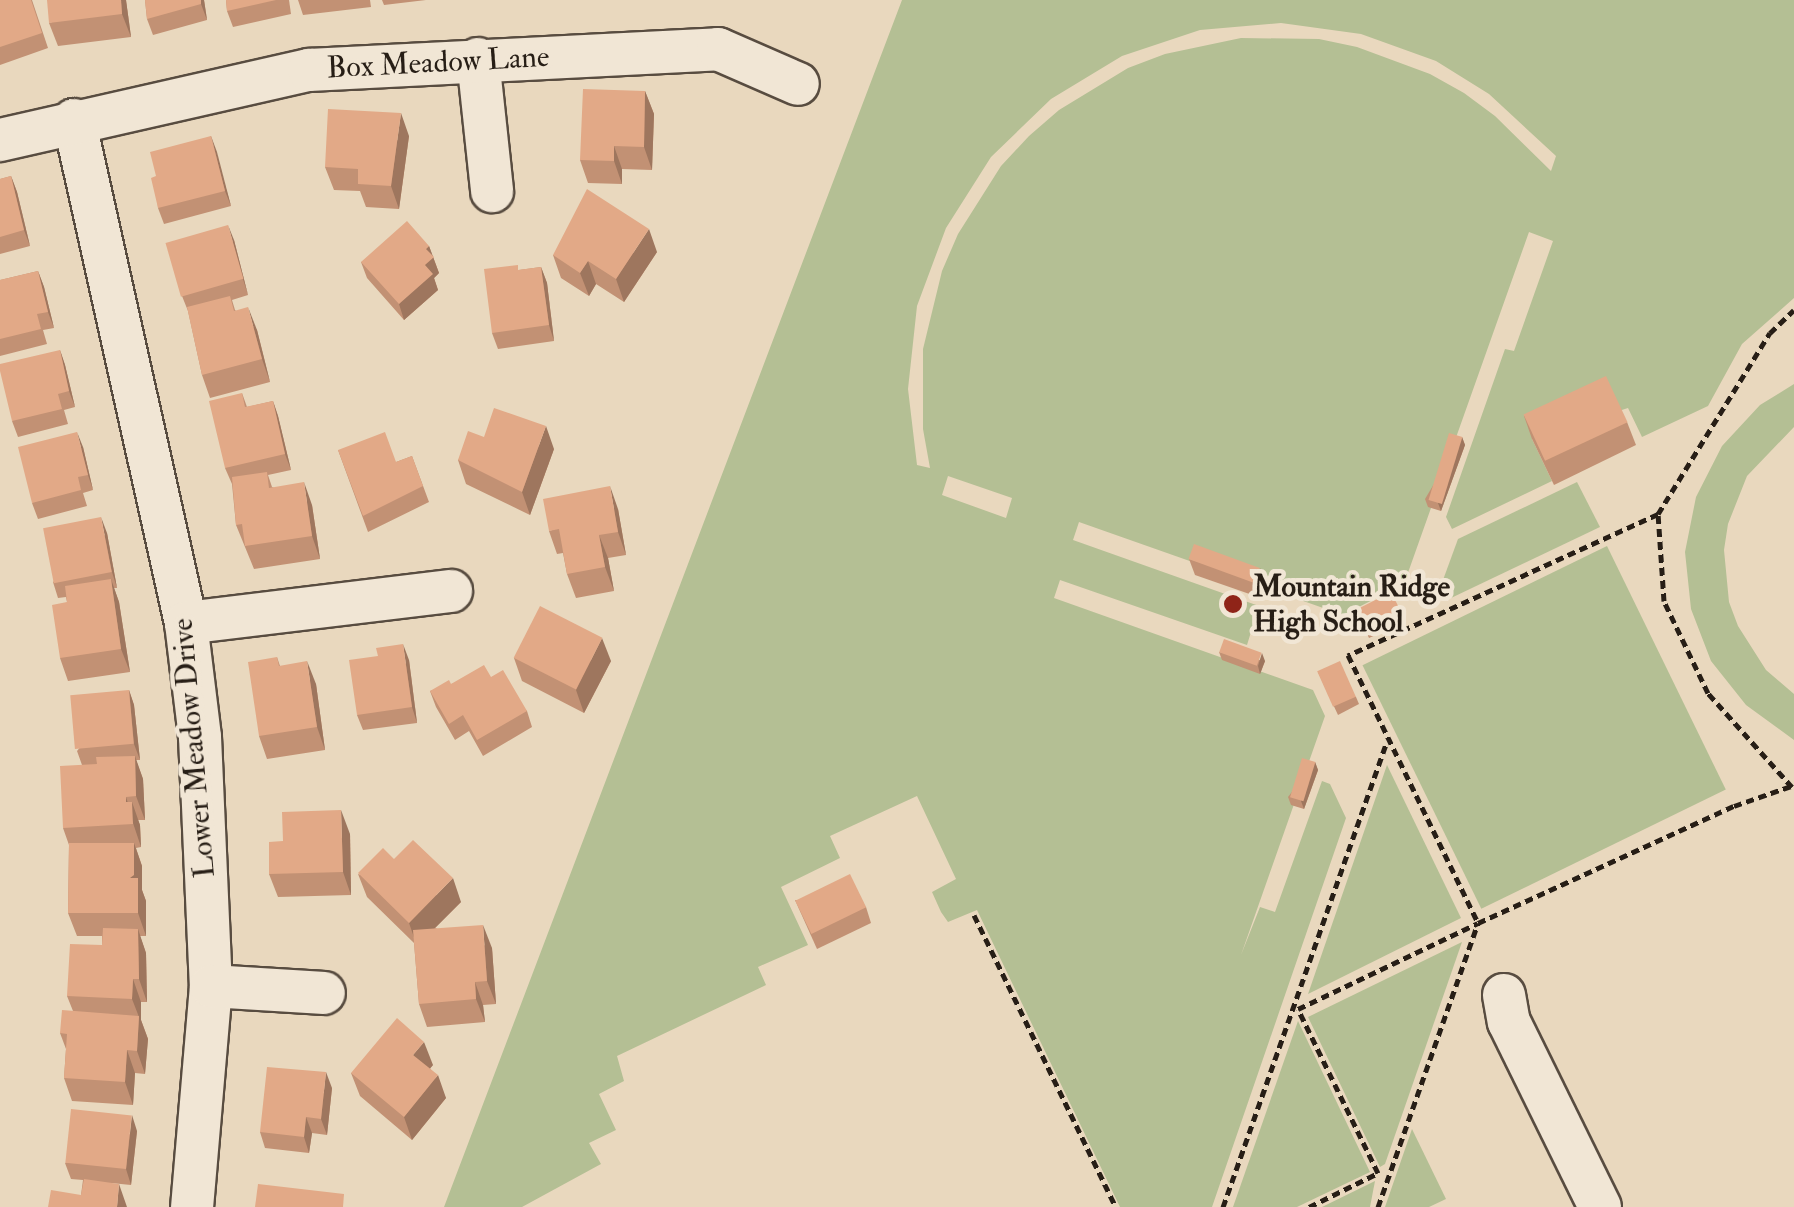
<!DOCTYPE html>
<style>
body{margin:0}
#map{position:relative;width:1794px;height:1207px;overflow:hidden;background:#e9d8be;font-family:"IM FELL Double Pica",serif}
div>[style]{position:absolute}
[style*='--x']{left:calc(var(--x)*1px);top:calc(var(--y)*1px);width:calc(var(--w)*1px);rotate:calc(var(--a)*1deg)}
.green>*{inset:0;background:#b4bf94;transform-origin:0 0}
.path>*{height:5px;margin-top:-2.5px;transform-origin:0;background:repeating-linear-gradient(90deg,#271e16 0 8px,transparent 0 13px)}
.roads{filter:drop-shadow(2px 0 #584c40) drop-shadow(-2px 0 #584c40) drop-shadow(0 2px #584c40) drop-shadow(0 -2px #584c40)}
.minor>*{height:42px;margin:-21px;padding:0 21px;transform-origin:21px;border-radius:21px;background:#f1e6d5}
.wall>*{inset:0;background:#c29174}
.shaded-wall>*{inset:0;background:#9e765e}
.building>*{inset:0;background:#e2a987;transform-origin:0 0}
.dots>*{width:28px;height:28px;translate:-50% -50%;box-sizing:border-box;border:5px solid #f1e6d5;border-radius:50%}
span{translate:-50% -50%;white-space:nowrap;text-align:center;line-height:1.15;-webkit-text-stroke:9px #f1e6d5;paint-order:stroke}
.street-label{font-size:30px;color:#271e16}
.poi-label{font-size:30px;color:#271e16;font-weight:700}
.left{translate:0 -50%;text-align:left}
</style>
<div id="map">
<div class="green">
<div style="clip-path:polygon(evenodd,902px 0,1794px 0,1794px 298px,1742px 344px,1708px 406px,1642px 437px,1628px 408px,1532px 439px,1552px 481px,1452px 529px,1446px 517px,1505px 349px,1514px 351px,1553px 241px,1529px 232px,1404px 584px,1343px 615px,1079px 522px,1073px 540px,1259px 606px,1247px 645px,1060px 580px,1054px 598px,1313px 690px,1325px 716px,1241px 955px,1260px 907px,1275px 912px,1322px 781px,1330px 784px,1346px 818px,1212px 1207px,1120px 1207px,977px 910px,948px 922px,941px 912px,932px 892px,956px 879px,917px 796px,830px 836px,840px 858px,781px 887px,808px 945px,758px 967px,766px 985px,617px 1056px,624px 1081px,599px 1094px,616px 1130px,589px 1143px,601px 1164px,522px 1207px,444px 1207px,902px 0,1281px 23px,1361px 34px,1436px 61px,1489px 94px,1556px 156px,1551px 171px,1495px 116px,1464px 93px,1430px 74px,1357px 47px,1319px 39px,1241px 38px,1165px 54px,1128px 68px,1059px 110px,1029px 136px,1001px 166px,958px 234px,942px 271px,923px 349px,923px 429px,930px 468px,917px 465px,908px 389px,917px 306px,946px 228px,991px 157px,1051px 99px,1122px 56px,1200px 30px,1281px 23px,902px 0,948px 476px,1012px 498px,1006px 518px,942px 495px,948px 476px)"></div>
<div style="clip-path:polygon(1794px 384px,1794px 427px,1747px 476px,1728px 524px,1724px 550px,1729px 602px,1738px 626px,1766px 670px,1794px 694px,1794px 740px,1746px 705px,1711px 661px,1691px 609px,1685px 552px,1696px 497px,1722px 446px,1760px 405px)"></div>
<div style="clip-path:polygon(1577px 482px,1600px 527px,1451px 598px,1443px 580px,1458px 539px)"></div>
<div style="left:1607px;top:546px;width:271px;height:272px;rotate:64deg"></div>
<div style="clip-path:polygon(1387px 765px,1461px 918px,1308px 994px)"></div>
<div style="clip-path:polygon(1462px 942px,1385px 1164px,1380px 1167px,1308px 1017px)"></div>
<div style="clip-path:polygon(1298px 1021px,1370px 1172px,1297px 1207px,1233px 1207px)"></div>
<div style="clip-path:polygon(1412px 1129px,1446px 1199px,1429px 1207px,1385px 1207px)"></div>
<div style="clip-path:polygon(1375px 1181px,1370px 1207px,1322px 1207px)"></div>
</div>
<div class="path">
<div style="--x:1658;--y:514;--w:341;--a:155.5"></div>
<div style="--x:1348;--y:655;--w:298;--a:64.1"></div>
<div style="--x:1478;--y:923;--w:281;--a:-24.6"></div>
<div style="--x:1734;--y:806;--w:64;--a:-19.3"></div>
<div style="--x:1792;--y:787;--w:126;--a:-131.8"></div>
<div style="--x:1708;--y:693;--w:102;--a:-115.6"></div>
<div style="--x:1664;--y:601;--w:87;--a:-93.9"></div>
<div style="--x:1658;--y:514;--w:213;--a:-58.3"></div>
<div style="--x:1770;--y:333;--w:33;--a:-44"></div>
<div style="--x:974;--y:915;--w:325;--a:64.1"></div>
<div style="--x:1378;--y:1173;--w:182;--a:-116"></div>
<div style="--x:1298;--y:1009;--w:199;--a:-25.5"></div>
<div style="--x:1223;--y:1207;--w:492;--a:-70.6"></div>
<div style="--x:1309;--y:1207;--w:77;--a:-26.2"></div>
<div style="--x:1378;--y:1207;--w:301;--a:-70.6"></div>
</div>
<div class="roads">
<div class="minor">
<div style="--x:478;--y:59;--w:133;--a:83.9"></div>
<div style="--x:74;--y:120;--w:515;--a:77.45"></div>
<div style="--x:186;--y:623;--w:115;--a:83"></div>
<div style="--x:200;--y:737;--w:249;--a:87.5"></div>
<div style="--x:211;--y:986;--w:222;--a:94.9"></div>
<div style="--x:0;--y:140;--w:317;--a:-12.8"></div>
<div style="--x:309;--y:70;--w:410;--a:-2.9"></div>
<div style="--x:718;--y:49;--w:87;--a:23.6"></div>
<div style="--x:186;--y:623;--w:267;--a:-6.9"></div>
<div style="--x:211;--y:986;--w:113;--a:3.5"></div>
<div style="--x:1504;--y:995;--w:27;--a:80"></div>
<div style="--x:1509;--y:1022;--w:206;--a:63.8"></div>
</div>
</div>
<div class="wall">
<div style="clip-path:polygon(0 0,32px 0,48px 48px,0 65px)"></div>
<div style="clip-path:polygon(126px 0,131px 37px,58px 46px,49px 23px)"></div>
<div style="clip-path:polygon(145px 0,204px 0,207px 20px,153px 35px,147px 19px)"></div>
<div style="clip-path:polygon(226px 0,289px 0,291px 14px,233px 27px,227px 11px)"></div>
<div style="clip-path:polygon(298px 0,370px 0,371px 7px,303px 15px)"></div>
<div style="clip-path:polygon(382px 0,426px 0,384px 5px)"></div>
<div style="clip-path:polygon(645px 91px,654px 114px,652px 170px,622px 169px,622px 184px,588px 183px,580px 160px)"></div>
<div style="clip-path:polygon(211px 136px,231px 206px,164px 224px,158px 208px,156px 176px)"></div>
<div style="clip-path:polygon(409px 136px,399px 209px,366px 207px,360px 191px,334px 190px,325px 167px)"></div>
<div style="clip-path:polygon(11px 176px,17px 192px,30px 246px,0 254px,0 179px)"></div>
<div style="clip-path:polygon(234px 240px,248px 295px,232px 300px,235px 310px,257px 330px,270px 382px,210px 398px,202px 375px,188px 311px,182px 296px)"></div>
<div style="clip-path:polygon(429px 246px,439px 273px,434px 278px,438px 290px,404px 320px,367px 278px,361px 262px)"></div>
<div style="clip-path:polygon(657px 252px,624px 302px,596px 284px,589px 296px,561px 278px,553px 255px)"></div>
<div style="clip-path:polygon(541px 267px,547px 283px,554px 341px,498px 349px,492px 333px,519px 270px)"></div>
<div style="clip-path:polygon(38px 271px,44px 287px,54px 328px,43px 330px,47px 344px,0 356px,0 280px)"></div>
<div style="clip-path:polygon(60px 350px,65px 365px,75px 407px,64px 410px,68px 424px,18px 437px,12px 421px)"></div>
<div style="clip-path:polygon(242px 393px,247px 407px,273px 401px,278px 416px,291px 470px,268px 475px,272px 487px,312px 505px,320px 559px,254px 569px,236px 525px,232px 484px,225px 468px)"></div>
<div style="clip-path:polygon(1524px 416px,1627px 422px,1636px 445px,1554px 485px,1532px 439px)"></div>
<div style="clip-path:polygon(484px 437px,554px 449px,530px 515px,466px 484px,458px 460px)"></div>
<div style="clip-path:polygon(1462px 437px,1465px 445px,1441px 511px,1428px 507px,1425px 499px)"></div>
<div style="clip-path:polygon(83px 447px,93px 490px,83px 493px,87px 506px,38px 519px,32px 503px)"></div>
<div style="clip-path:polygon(338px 450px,396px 462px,412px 456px,429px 502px,368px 532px)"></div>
<div style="clip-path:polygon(618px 509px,626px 555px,608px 558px,614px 591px,576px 598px,567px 574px,563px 553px,557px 554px,549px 531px)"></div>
<div style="clip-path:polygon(107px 533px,117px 588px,114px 588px,119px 602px,130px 672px,68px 681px,60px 658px,67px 602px,66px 597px,58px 598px,53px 582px)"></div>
<div style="clip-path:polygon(1189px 559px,1266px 584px,1261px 598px,1195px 575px)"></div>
<div style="clip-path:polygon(1402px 614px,1404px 622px,1369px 638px,1359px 616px)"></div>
<div style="clip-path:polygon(1219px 652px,1265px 661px,1260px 674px,1222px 660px)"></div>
<div style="clip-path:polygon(277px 657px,280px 666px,316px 684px,325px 750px,267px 759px,259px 736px)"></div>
<div style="clip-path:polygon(514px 658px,611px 661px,584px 713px,522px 681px)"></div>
<div style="clip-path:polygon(409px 660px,417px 723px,363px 730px,357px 715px)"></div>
<div style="clip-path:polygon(1318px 672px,1356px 697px,1359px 704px,1338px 715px)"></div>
<div style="clip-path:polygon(491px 677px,527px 711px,532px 727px,483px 756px,469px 731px,455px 740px,436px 707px,430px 691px,451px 684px)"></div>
<div style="clip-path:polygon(129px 690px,134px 705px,140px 760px,136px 760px,143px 779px,145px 820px,138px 820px,140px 825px,141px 847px,136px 848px,142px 866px,142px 890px,146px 901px,146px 936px,140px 936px,146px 953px,147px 1002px,141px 1002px,141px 1020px,148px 1039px,145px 1074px,135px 1073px,133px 1105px,72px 1101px,64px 1078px,66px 1049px,60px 1033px,73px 1011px,67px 996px,102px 945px,102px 936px,77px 936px,68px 913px,69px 845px,63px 828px,82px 765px,77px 751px)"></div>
<div style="clip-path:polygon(1315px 762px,1318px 770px,1304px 809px,1291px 805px,1288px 797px)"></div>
<div style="clip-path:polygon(350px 834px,351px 895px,278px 897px,269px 874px)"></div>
<div style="clip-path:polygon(358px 874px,461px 902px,435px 928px,492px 948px,496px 1004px,483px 1005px,485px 1022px,427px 1027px,419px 1004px,414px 943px,367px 897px)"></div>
<div style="clip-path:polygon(795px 900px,866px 907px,871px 923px,817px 949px)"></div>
<div style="clip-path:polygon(433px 1065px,430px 1068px,446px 1098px,412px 1140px,360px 1096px,351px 1073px)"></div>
<div style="clip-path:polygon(332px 1088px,327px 1135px,312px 1133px,309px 1153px,265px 1148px,260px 1132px)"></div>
<div style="clip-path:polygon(137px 1131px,131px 1185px,111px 1183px,81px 1195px,83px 1180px,71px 1179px,65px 1163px)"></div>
</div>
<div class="shaded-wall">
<div style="clip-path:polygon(121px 0,126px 0,131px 37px,122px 14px)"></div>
<div style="clip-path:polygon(201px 0,204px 0,207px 20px,201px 4px)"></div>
<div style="clip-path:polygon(645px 91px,654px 114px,652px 170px,644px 147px)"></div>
<div style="clip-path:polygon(401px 113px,409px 136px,399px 209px,391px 186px)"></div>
<div style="clip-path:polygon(211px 136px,217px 152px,231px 206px,225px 191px)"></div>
<div style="clip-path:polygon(614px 146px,622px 169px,622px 184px,614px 161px)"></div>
<div style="clip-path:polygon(11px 176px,17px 192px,30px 246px,24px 230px)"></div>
<div style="clip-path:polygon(228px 225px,234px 240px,248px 295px,243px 279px)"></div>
<div style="clip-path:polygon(649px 229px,657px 252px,624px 302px,616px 279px)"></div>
<div style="clip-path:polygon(429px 246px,439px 273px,434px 278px,438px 290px,404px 320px,399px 304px,426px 249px)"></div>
<div style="clip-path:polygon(588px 261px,596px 284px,589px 296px,580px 273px)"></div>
<div style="clip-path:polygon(541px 267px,547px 283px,554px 341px,549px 325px)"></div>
<div style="clip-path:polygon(38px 271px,44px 287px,54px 328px,48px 312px)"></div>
<div style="clip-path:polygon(248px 307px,257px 330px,270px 382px,262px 359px)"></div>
<div style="clip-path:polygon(60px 350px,65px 365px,75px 407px,69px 391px)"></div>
<div style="clip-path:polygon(273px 401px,278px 416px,291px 470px,285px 454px)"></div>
<div style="clip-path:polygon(546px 426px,554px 449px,530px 515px,522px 492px)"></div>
<div style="clip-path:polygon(77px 432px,83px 447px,93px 490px,88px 475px)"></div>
<div style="clip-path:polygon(1462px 437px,1465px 445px,1441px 511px,1438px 503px)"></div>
<div style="clip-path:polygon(304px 482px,312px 505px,320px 559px,312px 536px)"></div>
<div style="clip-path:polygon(610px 486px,618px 509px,626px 555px,618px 532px)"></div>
<div style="clip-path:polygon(101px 517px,107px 533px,117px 588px,112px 572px)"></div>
<div style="clip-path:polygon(599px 535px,608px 558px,614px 591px,605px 567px)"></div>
<div style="clip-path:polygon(1260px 568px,1266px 584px,1261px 598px,1255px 583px)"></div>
<div style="clip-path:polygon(111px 579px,119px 602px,130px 672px,121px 649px)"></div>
<div style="clip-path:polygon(602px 638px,611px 661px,584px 713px,576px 690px)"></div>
<div style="clip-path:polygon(403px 644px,409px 660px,417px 723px,412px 707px)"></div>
<div style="clip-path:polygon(1262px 653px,1265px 661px,1260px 674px,1258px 666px)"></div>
<div style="clip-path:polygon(307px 661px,316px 684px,325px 750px,317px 727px)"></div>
<div style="clip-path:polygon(129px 690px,134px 705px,140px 760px,134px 744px)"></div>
<div style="clip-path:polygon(135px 756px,143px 779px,145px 820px,136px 796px)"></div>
<div style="clip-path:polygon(1315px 762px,1318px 770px,1304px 809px,1301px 801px)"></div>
<div style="clip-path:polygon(126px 797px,132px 816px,132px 802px,140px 825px,141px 847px,126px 802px)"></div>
<div style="clip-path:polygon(341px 810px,350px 834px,351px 895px,343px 872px)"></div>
<div style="clip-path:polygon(134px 843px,142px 866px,142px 890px,146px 901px,146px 936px,138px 913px,130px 878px)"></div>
<div style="clip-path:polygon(453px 878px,461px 902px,417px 946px,409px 923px)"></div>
<div style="clip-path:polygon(483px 925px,492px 948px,496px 1004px,487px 981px)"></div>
<div style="clip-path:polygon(138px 929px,146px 953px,147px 1002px,139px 979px)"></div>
<div style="clip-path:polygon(133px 979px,141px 1002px,141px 1020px,148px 1039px,145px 1074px,137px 1051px,139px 1017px,132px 999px)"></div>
<div style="clip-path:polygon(475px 982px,483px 1005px,485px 1022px,476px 999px)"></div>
<div style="clip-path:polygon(424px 1042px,433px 1065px,422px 1078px,413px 1055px)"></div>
<div style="clip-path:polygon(127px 1050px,135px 1073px,133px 1105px,125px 1082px)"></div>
<div style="clip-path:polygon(326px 1072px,332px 1088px,327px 1135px,321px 1119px)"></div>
<div style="clip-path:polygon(438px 1075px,446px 1098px,412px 1140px,404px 1117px)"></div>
<div style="clip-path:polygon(132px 1115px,137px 1131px,131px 1185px,126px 1169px)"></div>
<div style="clip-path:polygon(306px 1117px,312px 1133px,309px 1153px,304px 1137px)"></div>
<div style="clip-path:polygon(119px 1184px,127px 1207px,117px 1207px)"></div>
</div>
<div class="building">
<div style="clip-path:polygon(0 0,31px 0,42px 33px,0 47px)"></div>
<div style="clip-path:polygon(47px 0,121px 0,122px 14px,49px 23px)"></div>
<div style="clip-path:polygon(145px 0,201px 0,201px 4px,147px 19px)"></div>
<div style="clip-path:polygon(226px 0,276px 0,227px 11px)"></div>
<div style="clip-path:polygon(583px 89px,645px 91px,644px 147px,614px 146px,614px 161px,580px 160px)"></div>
<div style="clip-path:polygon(328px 109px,401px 113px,391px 186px,358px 184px,358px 169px,325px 167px)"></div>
<div style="clip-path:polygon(211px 136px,225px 191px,158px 208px,151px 178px,156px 176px,150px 152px)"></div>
<div style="clip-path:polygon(11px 176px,24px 230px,0 237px,0 179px)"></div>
<div style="clip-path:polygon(587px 189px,649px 229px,616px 279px,588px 261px,580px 273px,553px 255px)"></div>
<div style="clip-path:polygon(407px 221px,429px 246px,426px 249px,434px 257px,425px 265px,433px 274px,399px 304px,361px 262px)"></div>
<div style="left:228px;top:225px;width:56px;height:65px;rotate:74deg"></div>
<div style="clip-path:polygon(518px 265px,518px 270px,541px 267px,549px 325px,492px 333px,484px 269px)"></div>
<div style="clip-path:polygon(38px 271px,48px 312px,37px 314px,41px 329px,0 339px,0 280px)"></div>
<div style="clip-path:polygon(230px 296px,234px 311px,248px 307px,262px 359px,202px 375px,187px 307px)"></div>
<div style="clip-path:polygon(60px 350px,69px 391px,58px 394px,62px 409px,12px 421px,0 371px,0 364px)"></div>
<div style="left:1606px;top:376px;width:51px;height:91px;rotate:65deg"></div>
<div style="clip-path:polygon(242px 393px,245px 407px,273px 401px,285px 454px,225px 468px,209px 401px)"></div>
<div style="clip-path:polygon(494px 408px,546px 426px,522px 492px,458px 460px,468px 431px,484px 437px)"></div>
<div style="clip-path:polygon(77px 432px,88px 475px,78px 477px,81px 490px,32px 503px,18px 447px)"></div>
<div style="clip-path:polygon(385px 432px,396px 462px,412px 456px,423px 486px,363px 516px,338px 450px)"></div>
<div style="left:1449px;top:433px;width:14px;height:70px;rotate:17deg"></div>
<div style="clip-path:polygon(267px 472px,269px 488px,304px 482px,312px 536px,245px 546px,242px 524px,236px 525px,232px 477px)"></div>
<div style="clip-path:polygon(610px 486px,618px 532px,599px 535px,605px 567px,567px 574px,559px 529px,549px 531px,543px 499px)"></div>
<div style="left:101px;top:517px;width:56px;height:59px;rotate:79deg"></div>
<div style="left:1194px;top:544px;width:70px;height:16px;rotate:20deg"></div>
<div style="clip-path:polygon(111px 579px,121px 649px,60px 658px,52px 605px,67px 602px,65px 586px)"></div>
<div style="left:1391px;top:592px;width:25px;height:38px;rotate:63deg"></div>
<div style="left:540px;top:606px;width:70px;height:58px;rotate:27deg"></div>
<div style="left:1224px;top:639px;width:40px;height:14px;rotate:20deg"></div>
<div style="clip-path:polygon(403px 644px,412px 707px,357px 715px,349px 660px,378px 656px,376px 648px)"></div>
<div style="clip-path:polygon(277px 657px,279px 666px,307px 661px,317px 727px,259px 736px,248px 662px)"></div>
<div style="left:1340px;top:661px;width:39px;height:25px;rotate:66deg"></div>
<div style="clip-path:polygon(484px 665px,491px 677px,503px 670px,527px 711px,477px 740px,463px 715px,449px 724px,430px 691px,449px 680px,451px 684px)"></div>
<div style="left:129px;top:690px;width:54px;height:59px;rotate:85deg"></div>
<div style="clip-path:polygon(135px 756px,136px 796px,126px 797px,126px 802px,132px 802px,133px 824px,63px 828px,60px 766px,97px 764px,96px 757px)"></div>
<div style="left:1302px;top:758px;width:14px;height:41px;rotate:17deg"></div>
<div style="clip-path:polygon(341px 810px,343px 872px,269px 874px,269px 842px,283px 841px,282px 812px)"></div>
<div style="clip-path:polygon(413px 840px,453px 878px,409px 923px,358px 873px,383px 848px,394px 859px)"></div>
<div style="clip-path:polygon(69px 843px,134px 843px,134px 875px,130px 878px,138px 878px,138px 913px,68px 913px)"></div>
<div style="left:850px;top:874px;width:37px;height:61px;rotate:64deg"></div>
<div style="clip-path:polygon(483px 925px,487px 981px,475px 982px,476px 999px,419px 1004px,413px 930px)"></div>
<div style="clip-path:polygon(103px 928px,138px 929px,139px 979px,133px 979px,132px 999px,67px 996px,70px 944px,102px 945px)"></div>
<div style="clip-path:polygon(62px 1010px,139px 1016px,137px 1051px,127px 1050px,125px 1082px,64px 1078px,67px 1034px,60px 1033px)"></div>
<div style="clip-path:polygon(397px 1018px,424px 1042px,413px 1055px,438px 1075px,404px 1117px,351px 1073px)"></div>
<div style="clip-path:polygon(267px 1067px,326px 1072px,321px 1119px,306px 1117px,304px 1137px,260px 1132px)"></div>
<div style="left:71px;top:1109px;width:61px;height:54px;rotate:6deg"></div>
<div style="clip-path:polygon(84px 1179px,119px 1184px,117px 1207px,48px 1207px,51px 1190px,81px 1195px)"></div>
<div style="clip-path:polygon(258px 1184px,344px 1194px,343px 1207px,255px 1207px)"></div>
</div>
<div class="dots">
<div style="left:1233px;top:604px;background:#8f2418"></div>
</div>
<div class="street-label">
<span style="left:438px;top:63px;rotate:-3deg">Box Meadow Lane</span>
<span style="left:194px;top:748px;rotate:-95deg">Lower Meadow Drive</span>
</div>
<div class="poi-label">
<span class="left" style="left:1253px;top:604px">Mountain Ridge<br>High School</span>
</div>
</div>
